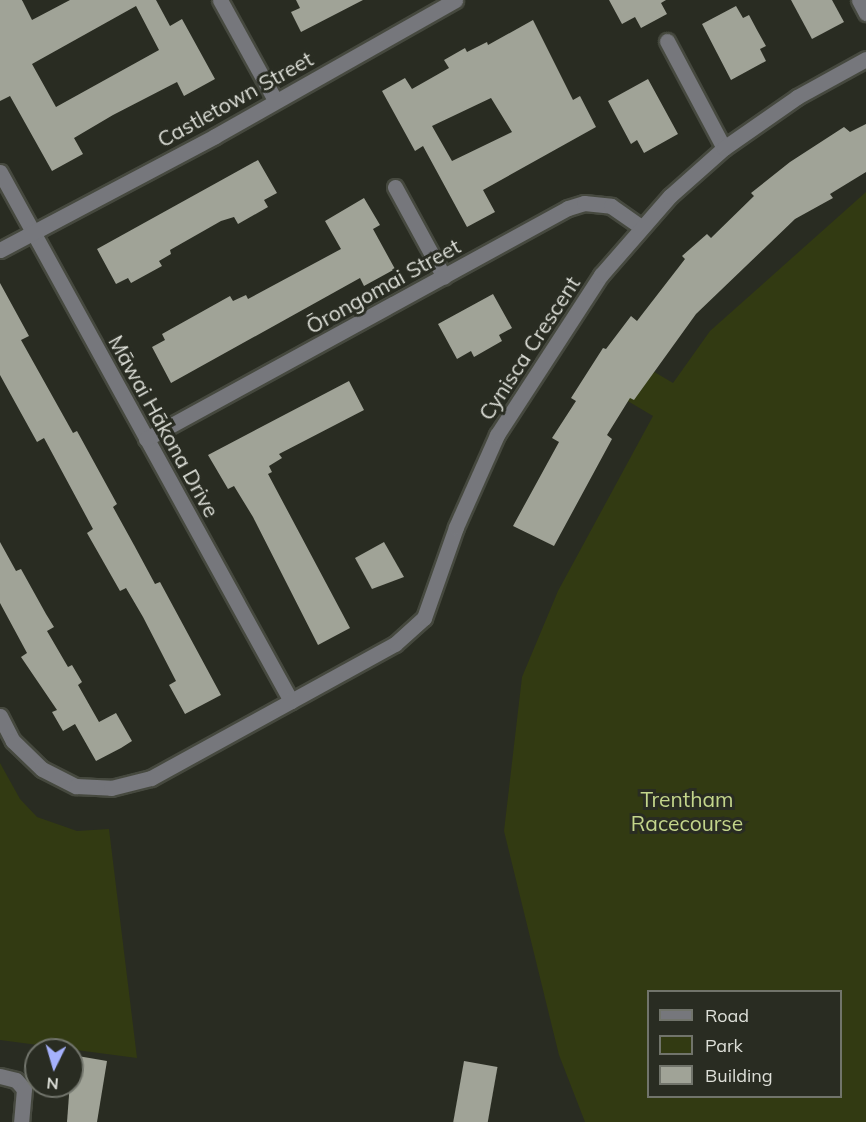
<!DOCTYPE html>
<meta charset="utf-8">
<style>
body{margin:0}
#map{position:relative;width:866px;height:1122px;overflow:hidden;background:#292c22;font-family:Mulish,sans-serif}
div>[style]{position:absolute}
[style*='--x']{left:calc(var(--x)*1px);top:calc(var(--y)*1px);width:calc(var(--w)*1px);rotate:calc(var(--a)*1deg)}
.green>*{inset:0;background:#323a12}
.building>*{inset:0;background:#a0a397;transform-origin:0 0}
.roads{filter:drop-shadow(2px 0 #46493f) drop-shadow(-2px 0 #46493f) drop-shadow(0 2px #46493f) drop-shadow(0 -2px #46493f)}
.minor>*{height:15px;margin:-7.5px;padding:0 7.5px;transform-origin:7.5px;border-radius:7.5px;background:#76777c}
span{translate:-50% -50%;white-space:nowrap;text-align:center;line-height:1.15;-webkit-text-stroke:6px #292c22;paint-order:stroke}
.street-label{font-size:21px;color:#dddfd8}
.park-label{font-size:21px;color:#c3d58b}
.legend{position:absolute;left:647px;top:990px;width:195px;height:108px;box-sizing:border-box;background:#292c22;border:2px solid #71746b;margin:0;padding:8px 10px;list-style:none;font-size:18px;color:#dddfd8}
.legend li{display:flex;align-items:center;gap:12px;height:30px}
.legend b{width:30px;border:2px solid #71746b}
.north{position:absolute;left:24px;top:1038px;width:60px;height:60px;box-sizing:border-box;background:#292c22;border:2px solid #71746b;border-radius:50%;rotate:185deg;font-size:16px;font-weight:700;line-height:24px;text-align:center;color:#dddfd8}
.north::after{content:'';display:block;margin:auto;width:21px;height:27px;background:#a5b1fc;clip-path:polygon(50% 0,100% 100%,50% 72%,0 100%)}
</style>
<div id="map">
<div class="green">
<div style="clip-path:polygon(evenodd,866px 192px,866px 1122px,585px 1122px,559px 1055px,504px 831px,522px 677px,558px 591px,653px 416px,626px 400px,646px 367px,673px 383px,710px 331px,866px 192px,648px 992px,840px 992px,840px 1096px,648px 1096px,648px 992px)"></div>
<div style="clip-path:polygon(0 763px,20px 799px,37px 817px,77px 831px,109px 829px,137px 1058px,0 1040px)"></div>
</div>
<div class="building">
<div style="clip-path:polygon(evenodd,0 0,22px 0,32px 20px,70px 0,156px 0,170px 26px,182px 19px,215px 79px,184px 96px,177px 82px,113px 115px,74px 138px,83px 154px,52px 171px,10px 96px,0 101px,0 0,136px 6px,159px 50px,56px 107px,32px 64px,136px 6px)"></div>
<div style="clip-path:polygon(296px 0,363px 0,301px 32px,291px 12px,300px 8px)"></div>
<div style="clip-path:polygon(609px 0,666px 0,661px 3px,667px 14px,641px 28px,635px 17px,622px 24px)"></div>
<div style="clip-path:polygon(791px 0,832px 0,844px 22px,812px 39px)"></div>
<div style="clip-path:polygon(736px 6px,743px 18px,749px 15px,757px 30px,766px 46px,760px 49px,766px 61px,731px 80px,702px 24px)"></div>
<div style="clip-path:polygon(evenodd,533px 20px,573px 100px,580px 96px,596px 127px,483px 190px,495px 212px,467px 227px,423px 146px,415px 151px,382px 91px,405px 78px,412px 89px,449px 68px,444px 60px,465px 48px,467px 52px,487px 42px,488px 45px,533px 20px,491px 98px,512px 132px,452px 161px,432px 126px,491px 98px)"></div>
<div style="clip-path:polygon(648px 79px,678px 134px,644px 153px,637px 140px,631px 144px,608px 101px)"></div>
<div style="clip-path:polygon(866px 124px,866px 172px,830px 194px,833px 198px,795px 219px,696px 314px,634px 400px,630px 398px,607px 435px,612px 439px,554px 546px,513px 526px,559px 442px,552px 438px,576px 401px,571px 398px,603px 348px,606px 349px,631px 316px,637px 321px,685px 259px,682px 256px,707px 234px,711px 238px,754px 196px,751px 193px,790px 162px,844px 127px,850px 132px)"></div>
<div style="clip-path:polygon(258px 160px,277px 193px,264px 200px,268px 207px,238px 224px,234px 217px,221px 221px,170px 250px,171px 254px,159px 261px,162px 266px,131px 283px,128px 278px,116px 284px,97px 249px)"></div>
<div style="clip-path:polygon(364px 198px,380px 225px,373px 229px,395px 269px,364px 286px,360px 278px,171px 383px,152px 347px,165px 340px,162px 334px,230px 296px,233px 301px,246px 295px,248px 299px,341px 249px,325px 221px)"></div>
<div style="clip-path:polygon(0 283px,29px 336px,21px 340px,73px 433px,77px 431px,117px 504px,113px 507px,134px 545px,155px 584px,160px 582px,221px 695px,185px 714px,169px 685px,176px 681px,143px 617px,126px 588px,120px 591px,87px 533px,93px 529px,44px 438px,37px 442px,0 375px)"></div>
<div style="clip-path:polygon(493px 294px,512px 328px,499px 335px,502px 341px,474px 357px,471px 351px,457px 359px,438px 324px)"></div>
<div style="clip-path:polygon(349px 381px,364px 410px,279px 454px,282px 458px,269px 466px,272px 472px,268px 474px,350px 628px,318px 645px,253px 517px,234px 486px,228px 489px,208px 455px)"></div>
<div style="clip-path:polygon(0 542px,16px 571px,21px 569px,46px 614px,54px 627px,47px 631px,68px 667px,72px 665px,82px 682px,78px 685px,99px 722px,116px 713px,132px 741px,121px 748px,96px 761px,75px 724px,63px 731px,52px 712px,57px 710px,21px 657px,27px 653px,0 603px)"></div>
<div style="clip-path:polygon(384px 542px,404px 577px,372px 589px,355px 558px)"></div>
<div style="clip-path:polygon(72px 1055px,107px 1061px,97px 1122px,67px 1122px)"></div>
<div style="left:464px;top:1061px;width:34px;height:62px;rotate:10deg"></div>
</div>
<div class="roads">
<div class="minor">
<div style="--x:220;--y:0;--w:114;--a:61.2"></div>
<div style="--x:859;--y:0;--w:15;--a:62"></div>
<div style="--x:667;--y:41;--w:121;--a:62"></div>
<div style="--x:0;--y:172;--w:604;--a:61.19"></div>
<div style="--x:395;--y:187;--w:102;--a:61.4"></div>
<div style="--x:0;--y:250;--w:243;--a:-27.9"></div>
<div style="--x:215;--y:136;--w:276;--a:-29.5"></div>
<div style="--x:146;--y:439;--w:481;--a:-28.7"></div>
<div style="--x:568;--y:208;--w:17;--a:-17"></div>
<div style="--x:584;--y:203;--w:27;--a:6"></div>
<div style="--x:611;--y:206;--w:37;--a:35"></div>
<div style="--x:0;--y:716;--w:28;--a:63"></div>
<div style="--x:13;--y:741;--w:40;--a:44"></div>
<div style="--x:42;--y:769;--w:38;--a:27"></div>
<div style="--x:76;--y:786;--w:35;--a:3"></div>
<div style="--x:111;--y:788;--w:41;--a:-14"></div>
<div style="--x:151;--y:778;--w:278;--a:-28.8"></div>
<div style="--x:395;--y:644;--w:39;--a:-42"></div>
<div style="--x:424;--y:618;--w:96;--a:-70.6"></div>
<div style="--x:456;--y:527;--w:101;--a:-66"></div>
<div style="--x:497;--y:435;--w:191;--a:-57"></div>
<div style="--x:601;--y:275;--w:105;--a:-48.9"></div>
<div style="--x:670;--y:196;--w:72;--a:-41.6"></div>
<div style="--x:724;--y:148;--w:89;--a:-34.9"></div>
<div style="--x:797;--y:97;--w:79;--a:-28.8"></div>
<div style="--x:0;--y:1076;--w:16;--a:14"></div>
<div style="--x:16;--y:1080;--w:12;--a:48"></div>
<div style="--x:24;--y:1089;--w:33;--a:95"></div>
</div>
</div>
<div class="street-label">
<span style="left:235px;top:99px;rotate:-29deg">Castletown Street</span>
<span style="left:383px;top:286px;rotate:-29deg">Ōrongomai Street</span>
<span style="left:529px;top:348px;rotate:-57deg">Cynisca Crescent</span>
<span style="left:164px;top:426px;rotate:61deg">Māwai Hākona Drive</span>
</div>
<div class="park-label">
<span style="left:687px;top:811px">Trentham<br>Racecourse</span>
</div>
<ul class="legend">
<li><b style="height:8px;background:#76777c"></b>Road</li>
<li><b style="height:16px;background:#323a12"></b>Park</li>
<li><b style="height:16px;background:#a0a397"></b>Building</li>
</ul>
<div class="north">N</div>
</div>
